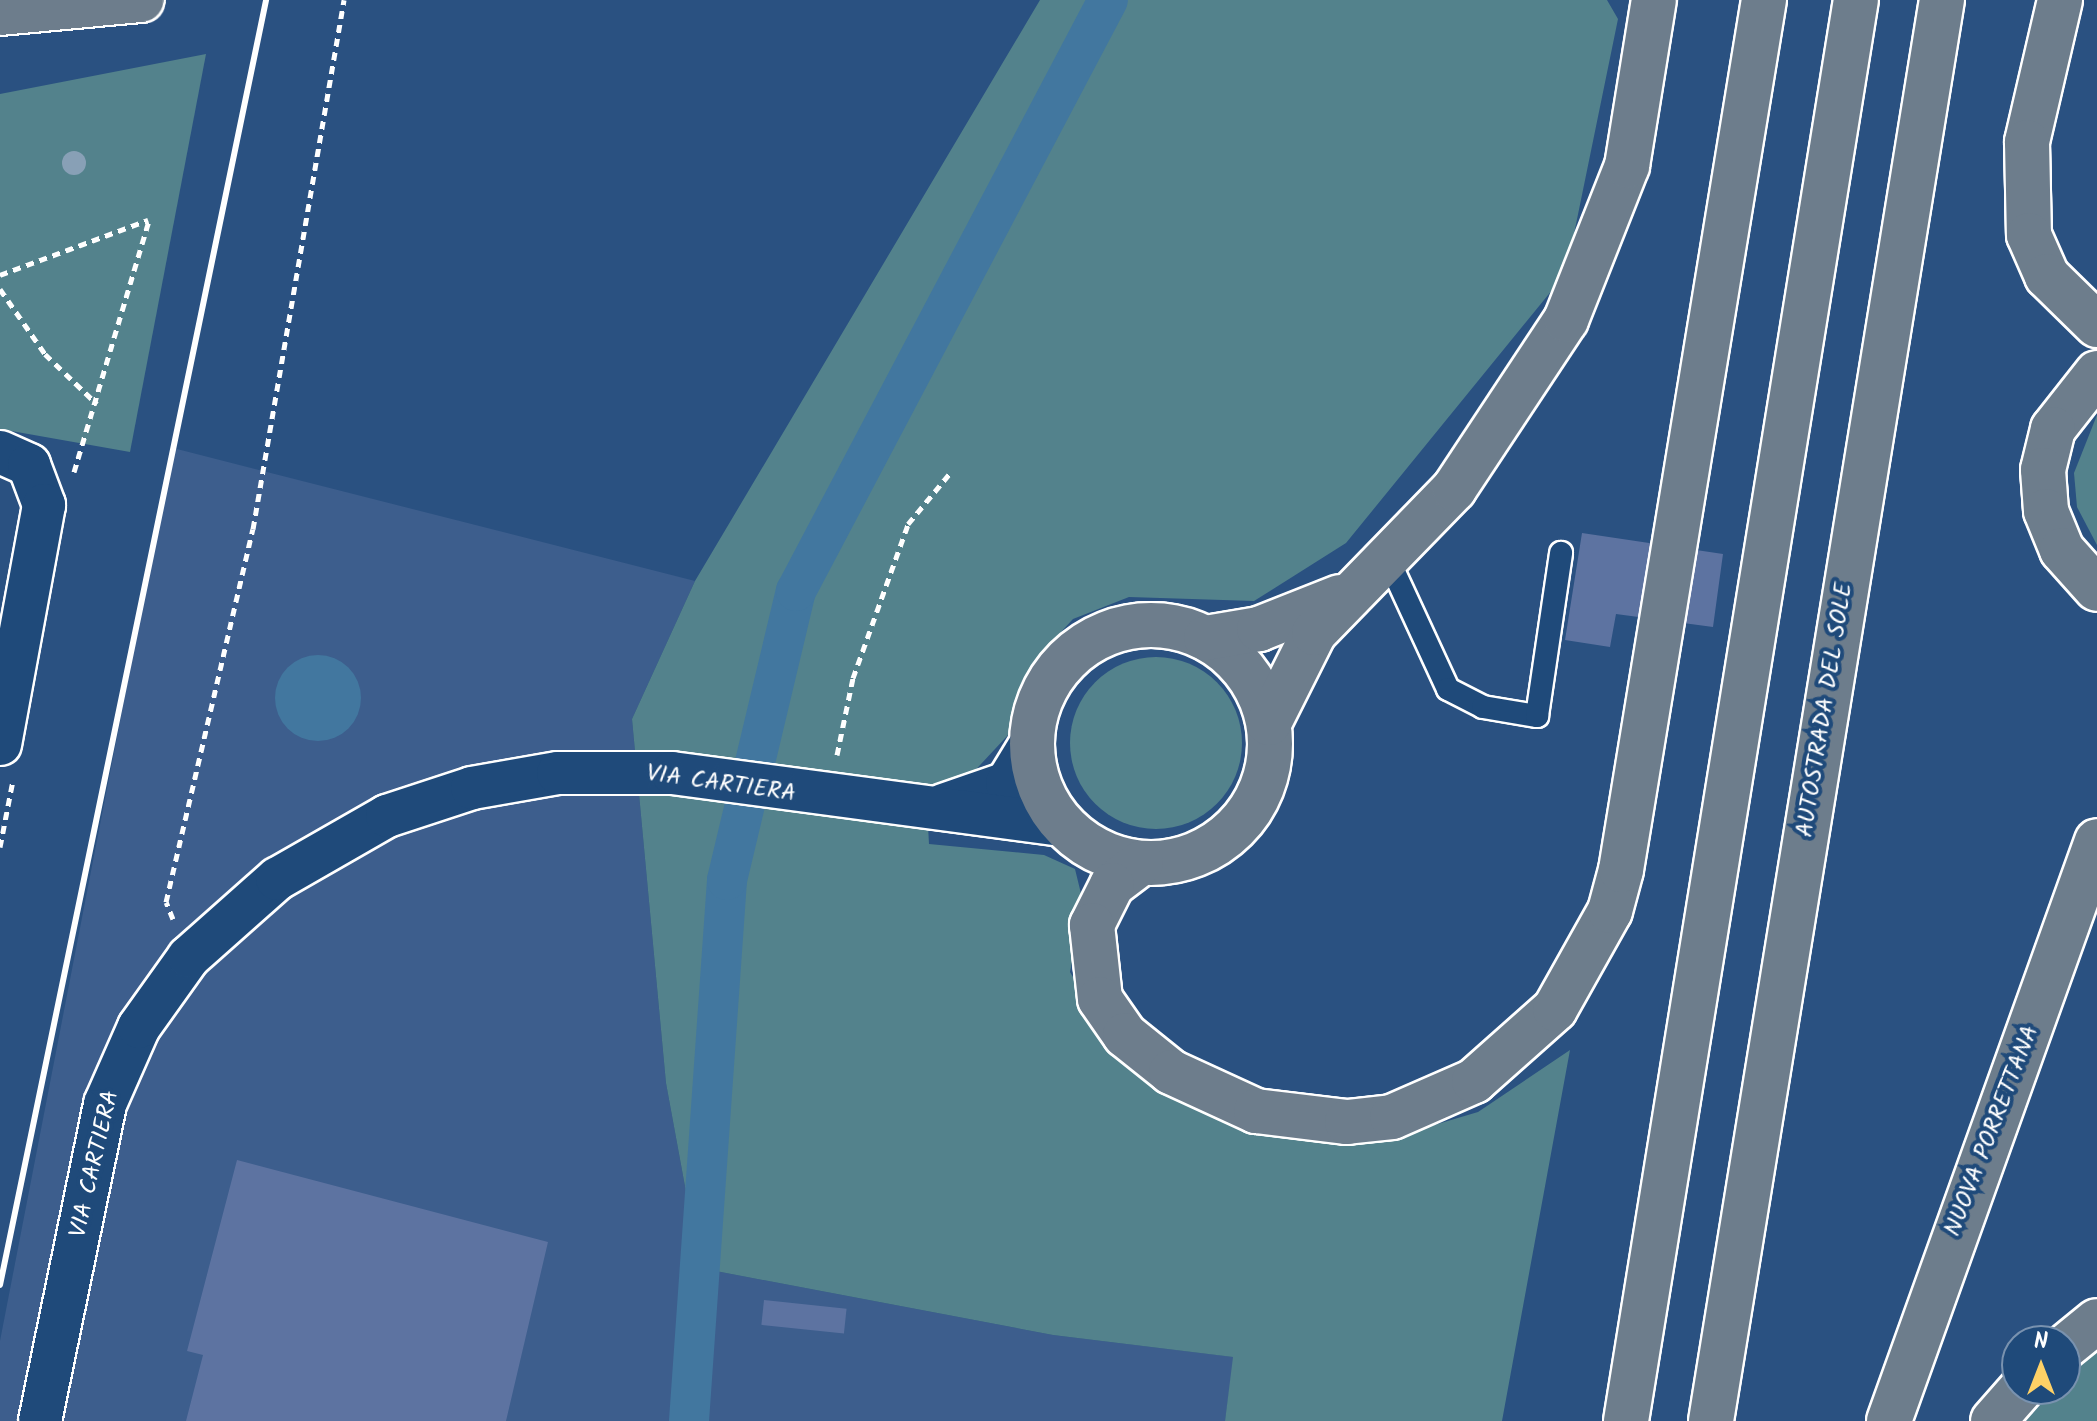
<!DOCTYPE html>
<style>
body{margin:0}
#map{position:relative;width:2097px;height:1421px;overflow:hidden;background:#2a5181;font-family:Kalam,sans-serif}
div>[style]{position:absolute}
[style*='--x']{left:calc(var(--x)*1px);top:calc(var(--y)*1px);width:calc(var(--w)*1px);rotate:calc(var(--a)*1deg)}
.built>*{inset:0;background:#3d5e8d}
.green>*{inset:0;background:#53828c}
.round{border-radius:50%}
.water>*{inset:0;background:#42779f}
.canal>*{height:40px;margin:-20px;padding:0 20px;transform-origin:20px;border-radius:20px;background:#42779f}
.building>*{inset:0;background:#5d73a1;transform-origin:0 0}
.path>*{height:5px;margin-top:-2.5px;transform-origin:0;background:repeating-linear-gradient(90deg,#fff 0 8px,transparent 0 14px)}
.roads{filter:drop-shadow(2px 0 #fff) drop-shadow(-2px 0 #fff) drop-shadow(0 2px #fff) drop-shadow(0 -2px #fff)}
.lane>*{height:22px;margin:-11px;padding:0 11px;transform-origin:11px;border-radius:11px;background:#1f4a7a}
.street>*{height:42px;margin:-21px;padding:0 21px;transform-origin:21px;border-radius:21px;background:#1f4a7a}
.highway>*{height:44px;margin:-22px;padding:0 22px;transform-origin:22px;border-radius:22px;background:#6d7d8c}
.highway>.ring{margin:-22px;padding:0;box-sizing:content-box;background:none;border:44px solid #6d7d8c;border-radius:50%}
.rail>*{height:6px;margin:-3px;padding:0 3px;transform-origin:3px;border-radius:3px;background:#fff}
.trees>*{width:24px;height:24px;margin:-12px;border-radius:50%;background:#88a0b6}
span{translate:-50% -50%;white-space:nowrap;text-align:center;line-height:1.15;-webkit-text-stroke:8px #1f4a7a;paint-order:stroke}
.street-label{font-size:24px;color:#fff}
.north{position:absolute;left:2001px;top:1325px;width:80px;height:80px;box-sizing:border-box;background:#1f4a7a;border:2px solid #7992af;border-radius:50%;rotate:0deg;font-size:22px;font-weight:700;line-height:32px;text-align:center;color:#fff}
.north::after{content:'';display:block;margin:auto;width:28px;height:36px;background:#ffd166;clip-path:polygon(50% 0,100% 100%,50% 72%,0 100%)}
</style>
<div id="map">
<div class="built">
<div style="clip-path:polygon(173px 448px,695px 581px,632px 719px,666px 1083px,700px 1268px,1053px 1335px,1234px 1357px,1225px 1421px,0 1421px,0 1341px)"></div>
</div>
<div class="green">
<div style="clip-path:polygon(1040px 0,1607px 0,1618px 19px,1566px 273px,1346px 543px,1254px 601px,1129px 597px,1073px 619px,1037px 658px,1009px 734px,967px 779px,926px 788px,929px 844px,1044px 855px,1075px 869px,1084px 906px,1070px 972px,1122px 1060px,1221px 1122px,1377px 1142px,1478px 1112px,1570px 1050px,1502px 1421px,1225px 1421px,1233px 1357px,1053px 1335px,700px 1268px,666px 1083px,632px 719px,695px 581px)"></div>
<div style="clip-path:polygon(206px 54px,130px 452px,0 429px,0 94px)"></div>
<div style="clip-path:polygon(2097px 415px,2097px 545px,2077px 507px,2074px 473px)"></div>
<div class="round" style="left:1070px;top:657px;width:172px;height:172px"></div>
<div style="clip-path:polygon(2097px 1352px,2097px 1421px,2026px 1421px,2054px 1389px,2065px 1389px,2065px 1379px)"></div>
</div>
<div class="water">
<div class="round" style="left:275px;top:655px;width:86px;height:86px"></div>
</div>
<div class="canal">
<div style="--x:689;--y:1421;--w:542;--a:-85.98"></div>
<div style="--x:727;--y:880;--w:297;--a:-76.6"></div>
<div style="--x:796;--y:591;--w:668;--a:-62.17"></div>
</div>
<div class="building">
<div style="clip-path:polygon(1582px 533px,1723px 554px,1713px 627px,1616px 614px,1610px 647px,1565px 640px)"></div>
<div style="clip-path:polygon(237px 1160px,548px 1242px,506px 1421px,186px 1421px,203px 1355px,187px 1351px)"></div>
<div style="left:764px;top:1300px;width:83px;height:25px;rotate:6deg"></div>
</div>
<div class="path">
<div style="--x:0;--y:275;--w:158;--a:-20.4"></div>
<div style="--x:0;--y:289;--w:79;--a:55.3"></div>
<div style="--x:45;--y:354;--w:72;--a:43.9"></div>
<div style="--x:74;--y:472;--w:263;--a:-73.4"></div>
<div style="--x:837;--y:755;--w:79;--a:-78.3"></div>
<div style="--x:853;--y:678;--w:164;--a:-70.3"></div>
<div style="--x:908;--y:524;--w:66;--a:-50.5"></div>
<div style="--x:0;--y:847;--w:68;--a:-79"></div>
<div style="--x:173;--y:919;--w:18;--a:-112"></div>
<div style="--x:166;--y:902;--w:383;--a:-76.9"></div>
<div style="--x:253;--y:529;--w:537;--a:-80.24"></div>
</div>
<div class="roads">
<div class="lane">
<div style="--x:1388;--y:559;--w:143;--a:65.2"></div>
<div style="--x:1448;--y:689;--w:39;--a:27"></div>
<div style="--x:1483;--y:707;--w:55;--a:9.5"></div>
<div style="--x:1537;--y:716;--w:165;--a:-81.6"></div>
</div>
<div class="street">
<div style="--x:0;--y:452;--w:32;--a:24"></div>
<div style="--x:29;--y:465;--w:43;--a:69.4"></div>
<div style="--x:44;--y:505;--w:243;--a:100.4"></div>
<div style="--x:943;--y:805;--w:68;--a:-19"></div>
<div style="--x:1007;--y:783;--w:48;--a:-58.6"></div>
<div style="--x:40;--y:1421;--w:324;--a:-78.4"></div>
<div style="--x:105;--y:1104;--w:84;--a:-66.2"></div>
<div style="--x:139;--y:1027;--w:86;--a:-54.5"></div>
<div style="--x:189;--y:957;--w:118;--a:-41.6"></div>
<div style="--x:277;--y:879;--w:127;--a:-29.8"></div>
<div style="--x:387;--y:816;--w:89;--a:-18.2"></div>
<div style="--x:472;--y:788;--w:87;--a:-9.9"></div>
<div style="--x:558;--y:773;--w:114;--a:0"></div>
<div style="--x:672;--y:773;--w:395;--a:7.6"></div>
</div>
<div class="highway">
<div style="--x:2060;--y:0;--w:146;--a:103.1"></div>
<div style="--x:2027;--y:142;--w:93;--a:88.8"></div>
<div style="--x:2029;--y:235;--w:45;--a:66.3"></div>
<div style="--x:2047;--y:276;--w:70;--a:44.4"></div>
<div style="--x:0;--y:13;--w:142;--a:-5.3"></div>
<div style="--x:2097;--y:373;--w:71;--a:128.2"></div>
<div style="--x:2053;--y:429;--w:42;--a:103.7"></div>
<div style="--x:2043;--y:470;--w:41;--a:85.8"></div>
<div style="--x:2046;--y:511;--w:42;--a:67.7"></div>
<div style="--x:2062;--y:550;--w:52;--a:48.1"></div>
<div class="ring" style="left:1032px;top:625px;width:194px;height:194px"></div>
<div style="--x:1206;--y:638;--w:54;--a:-9.6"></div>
<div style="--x:1259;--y:629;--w:87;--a:-21.6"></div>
<div style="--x:1269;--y:723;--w:101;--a:-63.4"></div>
<div style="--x:1314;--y:633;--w:201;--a:-45.8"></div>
<div style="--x:1454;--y:489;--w:203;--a:-56.5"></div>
<div style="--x:1566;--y:320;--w:166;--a:-68.4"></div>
<div style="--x:1627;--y:166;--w:168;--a:-80.8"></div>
<div style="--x:1141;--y:863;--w:36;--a:143"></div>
<div style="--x:1112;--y:885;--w:45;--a:116.6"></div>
<div style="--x:1092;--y:925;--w:74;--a:83.8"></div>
<div style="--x:1100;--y:999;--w:44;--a:55.2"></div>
<div style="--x:1125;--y:1035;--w:59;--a:38.8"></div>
<div style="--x:1171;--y:1072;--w:94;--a:24.6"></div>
<div style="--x:1256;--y:1111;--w:92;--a:6.9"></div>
<div style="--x:1347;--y:1122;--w:45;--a:-6.3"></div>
<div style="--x:1392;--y:1117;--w:90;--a:-23.7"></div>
<div style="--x:1474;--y:1081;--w:108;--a:-41.6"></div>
<div style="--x:1555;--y:1009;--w:112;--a:-60.7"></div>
<div style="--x:1610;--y:911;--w:42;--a:-75"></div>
<div style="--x:1621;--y:870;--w:882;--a:-80.67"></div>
<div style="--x:2065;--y:1347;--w:41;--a:-39.1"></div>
<div style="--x:1626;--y:1421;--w:1439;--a:-80.81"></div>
<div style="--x:1711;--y:1421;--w:1440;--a:-80.77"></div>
<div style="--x:1889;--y:1421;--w:616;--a:-70.27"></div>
<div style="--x:1993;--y:1421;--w:43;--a:-48.8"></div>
</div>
</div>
<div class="rail">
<div style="--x:0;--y:1285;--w:1312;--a:-78.3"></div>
</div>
<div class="trees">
<div style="left:74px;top:163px"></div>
</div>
<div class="street-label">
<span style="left:1825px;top:710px;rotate:-81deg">AUTOSTRADA DEL SOLE</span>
<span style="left:721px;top:784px;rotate:8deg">VIA CARTIERA</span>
<span style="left:1992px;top:1131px;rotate:-69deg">NUOVA PORRETTANA</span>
<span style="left:95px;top:1164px;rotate:-77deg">VIA CARTIERA</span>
</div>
<div class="north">N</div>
</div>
